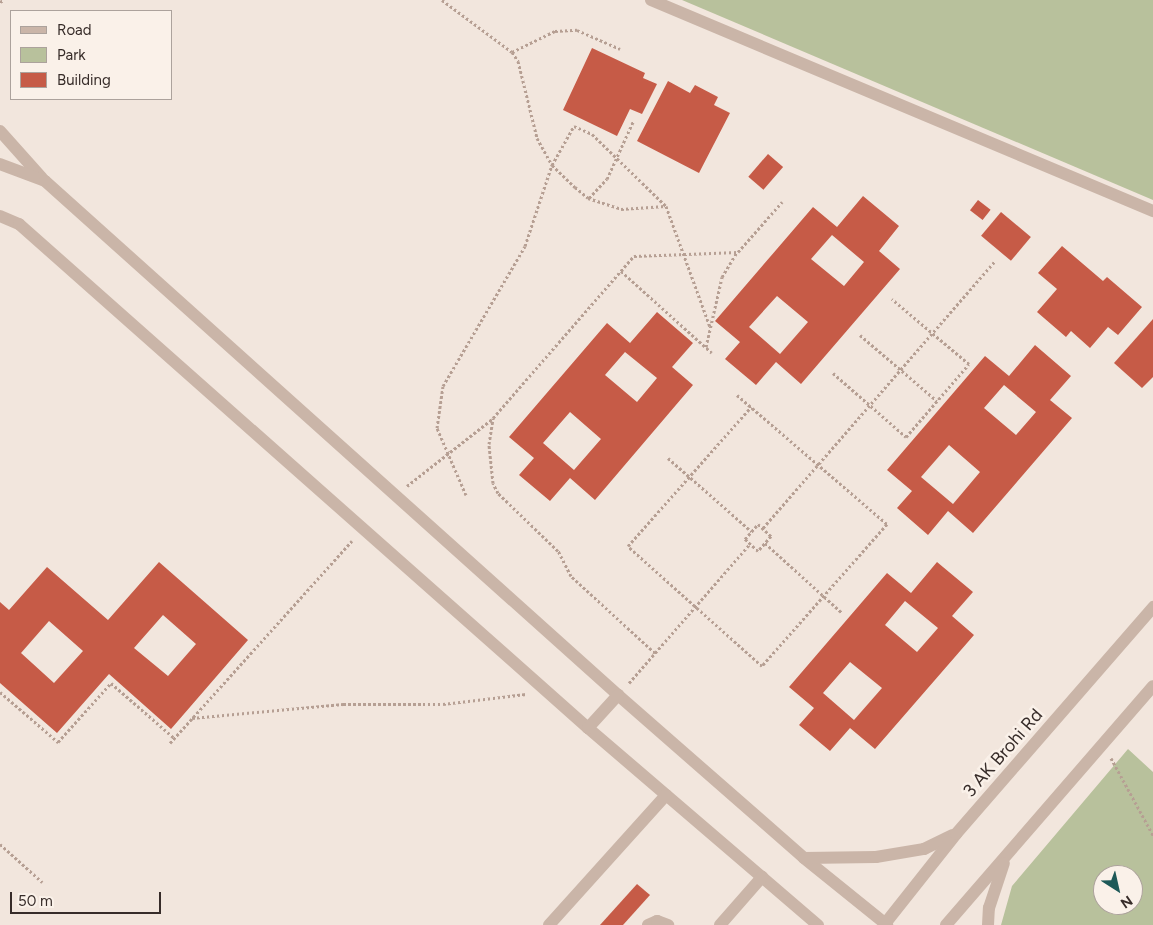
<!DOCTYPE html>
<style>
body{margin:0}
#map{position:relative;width:1153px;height:925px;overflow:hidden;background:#f2e6dd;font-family:Figtree,sans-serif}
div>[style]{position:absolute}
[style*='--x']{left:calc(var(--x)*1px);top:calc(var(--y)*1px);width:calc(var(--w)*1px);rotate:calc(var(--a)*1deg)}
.green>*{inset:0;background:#b8c19c}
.building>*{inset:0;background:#c65b47;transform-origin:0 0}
.path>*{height:3px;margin-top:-1.5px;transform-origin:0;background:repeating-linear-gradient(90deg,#b69f93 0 2.5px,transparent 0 5px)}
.minor>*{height:12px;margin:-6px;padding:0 6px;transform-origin:6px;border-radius:6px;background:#cab5a8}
span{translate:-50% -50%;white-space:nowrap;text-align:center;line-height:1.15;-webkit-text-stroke:5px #faf1e9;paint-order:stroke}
.street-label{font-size:18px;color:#372c29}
.legend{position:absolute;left:10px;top:10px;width:162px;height:90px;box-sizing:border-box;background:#faf1e9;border:1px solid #aca29c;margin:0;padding:6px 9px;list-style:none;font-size:15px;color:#372c29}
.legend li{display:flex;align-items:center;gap:10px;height:25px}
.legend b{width:25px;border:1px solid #aca29c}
.north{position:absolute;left:1093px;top:865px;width:50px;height:50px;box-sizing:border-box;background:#faf1e9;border:1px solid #aca29c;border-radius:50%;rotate:145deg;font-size:14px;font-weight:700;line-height:20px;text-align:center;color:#372c29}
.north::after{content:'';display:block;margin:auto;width:18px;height:22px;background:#1e5958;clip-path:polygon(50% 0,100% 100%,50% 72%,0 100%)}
.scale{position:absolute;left:10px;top:892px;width:151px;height:22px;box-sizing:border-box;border:2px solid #372c29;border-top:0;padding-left:6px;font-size:15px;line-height:18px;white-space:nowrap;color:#372c29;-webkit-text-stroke:4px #faf1e9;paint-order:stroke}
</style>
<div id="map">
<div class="green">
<div style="clip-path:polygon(682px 0,1153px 0,1153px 200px)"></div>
<div style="clip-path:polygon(evenodd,1128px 749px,1153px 772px,1153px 925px,1001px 925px,1012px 886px,1128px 749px,1103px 875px,1133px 875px,1133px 905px,1103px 905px,1103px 875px)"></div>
</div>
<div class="building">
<div style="clip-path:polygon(592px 48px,645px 73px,643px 78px,657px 84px,642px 114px,630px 109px,617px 136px,563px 110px)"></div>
<div style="clip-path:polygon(668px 81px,690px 93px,695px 85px,718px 97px,714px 105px,730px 113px,699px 173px,637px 141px)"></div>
<div style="left:768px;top:154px;width:20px;height:30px;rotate:41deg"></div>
<div style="clip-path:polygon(evenodd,863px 196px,899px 226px,879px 251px,900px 269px,801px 384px,776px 362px,756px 385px,725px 359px,740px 342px,715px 321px,813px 207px,837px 227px,863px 196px,832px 235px,864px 262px,844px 286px,811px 259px,832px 235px,863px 196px,777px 296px,808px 322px,780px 354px,749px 327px,777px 296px)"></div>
<div style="left:978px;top:200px;width:16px;height:13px;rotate:38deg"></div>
<div style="left:1001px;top:212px;width:39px;height:31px;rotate:40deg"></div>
<div style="clip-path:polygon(1062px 246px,1103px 281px,1107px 277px,1142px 307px,1118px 335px,1108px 327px,1090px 348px,1071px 331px,1066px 337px,1037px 312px,1057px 289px,1038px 273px)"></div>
<div style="clip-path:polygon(evenodd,657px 312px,693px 343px,672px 367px,693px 385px,595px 500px,570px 478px,550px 501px,519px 475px,534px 458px,509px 437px,607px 323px,630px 343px,657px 312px,625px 352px,657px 378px,637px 402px,605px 375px,625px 352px,657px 312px,570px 412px,601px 439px,574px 470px,543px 443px,570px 412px)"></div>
<div style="clip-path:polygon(1153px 319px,1153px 377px,1142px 388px,1114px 363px)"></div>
<div style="clip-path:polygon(evenodd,1035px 345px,1071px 376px,1050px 400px,1072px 418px,973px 533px,948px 511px,928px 535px,897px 508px,912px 491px,887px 470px,985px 356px,1009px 376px,1035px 345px,1004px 385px,1036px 412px,1016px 435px,984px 408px,1004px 385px,1035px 345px,949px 445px,980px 472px,953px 504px,921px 477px,949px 445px)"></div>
<div style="clip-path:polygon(evenodd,159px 562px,248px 640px,171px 729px,109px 674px,57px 733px,0 683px,0 602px,9px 610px,47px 567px,108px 620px,159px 562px,163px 615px,196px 644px,168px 676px,134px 648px,163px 615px,159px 562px,49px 621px,83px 651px,54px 683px,21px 653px,49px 621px)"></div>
<div style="clip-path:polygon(evenodd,937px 562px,973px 592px,952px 616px,974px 635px,875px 749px,850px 728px,830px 751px,799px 725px,814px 708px,789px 687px,887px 573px,911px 593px,937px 562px,905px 601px,938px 628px,917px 652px,885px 625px,905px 601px,937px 562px,850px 662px,882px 688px,854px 720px,823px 693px,850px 662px)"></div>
<div style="clip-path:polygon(637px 884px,650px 895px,623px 925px,600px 925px)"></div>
</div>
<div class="path">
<div style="--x:442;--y:0;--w:87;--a:36.6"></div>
<div style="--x:512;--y:52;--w:11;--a:56"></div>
<div style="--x:518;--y:61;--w:79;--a:76.1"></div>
<div style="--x:537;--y:138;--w:31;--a:61"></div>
<div style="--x:552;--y:165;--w:32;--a:44"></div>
<div style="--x:575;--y:187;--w:17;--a:40"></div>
<div style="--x:588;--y:198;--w:35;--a:18"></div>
<div style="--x:621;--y:209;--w:44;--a:-3.9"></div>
<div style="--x:0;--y:2;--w:4;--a:-27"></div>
<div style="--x:512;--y:52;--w:48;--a:-26"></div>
<div style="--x:555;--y:31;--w:22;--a:-3"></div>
<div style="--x:577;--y:30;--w:47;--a:23.8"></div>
<div style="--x:589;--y:198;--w:26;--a:-47"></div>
<div style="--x:607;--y:179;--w:63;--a:-65.5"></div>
<div style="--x:621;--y:271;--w:122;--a:42"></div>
<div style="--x:860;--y:335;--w:101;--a:40.6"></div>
<div style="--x:706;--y:347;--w:72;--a:-77.1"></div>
<div style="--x:722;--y:277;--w:29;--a:-59"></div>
<div style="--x:833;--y:373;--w:97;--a:41.2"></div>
<div style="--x:906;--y:437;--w:96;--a:-49.2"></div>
<div style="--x:969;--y:364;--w:101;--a:-139.8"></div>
<div style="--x:737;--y:395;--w:198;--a:40.7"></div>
<div style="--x:887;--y:524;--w:189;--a:131.4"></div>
<div style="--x:762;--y:666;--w:180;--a:-138.2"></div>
<div style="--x:628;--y:546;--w:186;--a:-48.5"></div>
<div style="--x:668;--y:458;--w:111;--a:41.3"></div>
<div style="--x:407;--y:486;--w:108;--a:-38.2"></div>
<div style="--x:466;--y:495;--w:73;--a:-113.4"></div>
<div style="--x:437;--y:428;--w:42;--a:-81.9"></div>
<div style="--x:443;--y:386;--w:162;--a:-59.6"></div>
<div style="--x:525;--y:246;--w:85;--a:-71.6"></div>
<div style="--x:552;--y:165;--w:45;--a:-60.6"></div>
<div style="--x:574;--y:126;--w:20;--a:24"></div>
<div style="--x:592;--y:134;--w:103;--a:44.2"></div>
<div style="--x:666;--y:206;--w:129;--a:70"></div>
<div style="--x:758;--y:524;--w:18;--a:43"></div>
<div style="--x:771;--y:536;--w:20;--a:131"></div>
<div style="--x:758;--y:551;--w:18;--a:-137"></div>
<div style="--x:745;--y:539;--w:20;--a:-49"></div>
<div style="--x:763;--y:528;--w:354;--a:-49"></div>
<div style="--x:765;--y:543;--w:103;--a:42.2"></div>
<div style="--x:655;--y:653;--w:114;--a:-137.5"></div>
<div style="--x:571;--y:576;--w:28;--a:-117"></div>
<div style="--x:558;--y:551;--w:83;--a:-136"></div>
<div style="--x:498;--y:493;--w:11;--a:-117"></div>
<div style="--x:493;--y:483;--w:39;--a:-96"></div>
<div style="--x:489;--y:444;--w:26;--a:-81"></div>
<div style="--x:493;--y:418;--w:215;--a:-49"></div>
<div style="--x:634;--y:256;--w:104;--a:-2.2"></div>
<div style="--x:738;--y:252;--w:67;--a:-48.7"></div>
<div style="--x:629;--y:683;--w:184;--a:-49"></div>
<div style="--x:0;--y:692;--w:77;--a:40.8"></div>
<div style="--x:58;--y:742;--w:79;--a:-48.1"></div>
<div style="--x:111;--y:683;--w:84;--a:41.1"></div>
<div style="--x:192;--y:718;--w:152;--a:-5.3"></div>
<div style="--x:343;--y:704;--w:100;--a:0"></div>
<div style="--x:443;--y:704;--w:84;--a:-6.9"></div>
<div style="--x:170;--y:743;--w:272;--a:-48"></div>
<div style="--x:1111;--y:758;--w:88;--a:61.4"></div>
<div style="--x:0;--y:844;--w:57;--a:42.1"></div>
</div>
<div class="minor">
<div style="--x:651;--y:0;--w:545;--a:22.8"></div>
<div style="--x:0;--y:131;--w:63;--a:48.2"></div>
<div style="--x:0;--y:164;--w:48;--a:20.7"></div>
<div style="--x:45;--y:181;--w:770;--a:41.89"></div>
<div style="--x:618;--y:695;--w:247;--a:41.2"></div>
<div style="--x:804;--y:858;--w:107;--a:38.9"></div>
<div style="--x:0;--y:216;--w:21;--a:23"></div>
<div style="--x:19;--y:224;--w:760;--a:41.53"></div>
<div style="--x:588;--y:728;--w:303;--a:40.6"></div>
<div style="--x:588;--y:728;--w:45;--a:-47.7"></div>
<div style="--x:804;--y:858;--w:72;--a:-0.8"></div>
<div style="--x:876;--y:857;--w:49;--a:-9.5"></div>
<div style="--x:924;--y:849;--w:32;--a:-26"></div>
<div style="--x:549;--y:925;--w:175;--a:-48"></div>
<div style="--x:648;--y:925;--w:10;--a:-24"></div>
<div style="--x:657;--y:921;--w:12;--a:20"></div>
<div style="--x:720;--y:925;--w:64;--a:-48.8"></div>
<div style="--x:884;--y:925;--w:116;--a:-51.6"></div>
<div style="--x:956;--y:834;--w:301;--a:-49"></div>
<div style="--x:946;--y:925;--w:316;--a:-49.1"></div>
<div style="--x:988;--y:925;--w:17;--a:-87"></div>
<div style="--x:989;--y:908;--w:47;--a:-71.6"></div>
</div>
<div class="street-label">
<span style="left:1003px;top:753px;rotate:-49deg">3 AK Brohi Rd</span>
</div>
<ul class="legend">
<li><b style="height:6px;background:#cab5a8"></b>Road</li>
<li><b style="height:14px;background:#b8c19c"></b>Park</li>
<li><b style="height:14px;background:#c65b47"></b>Building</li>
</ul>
<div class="north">N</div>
<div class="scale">50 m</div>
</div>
